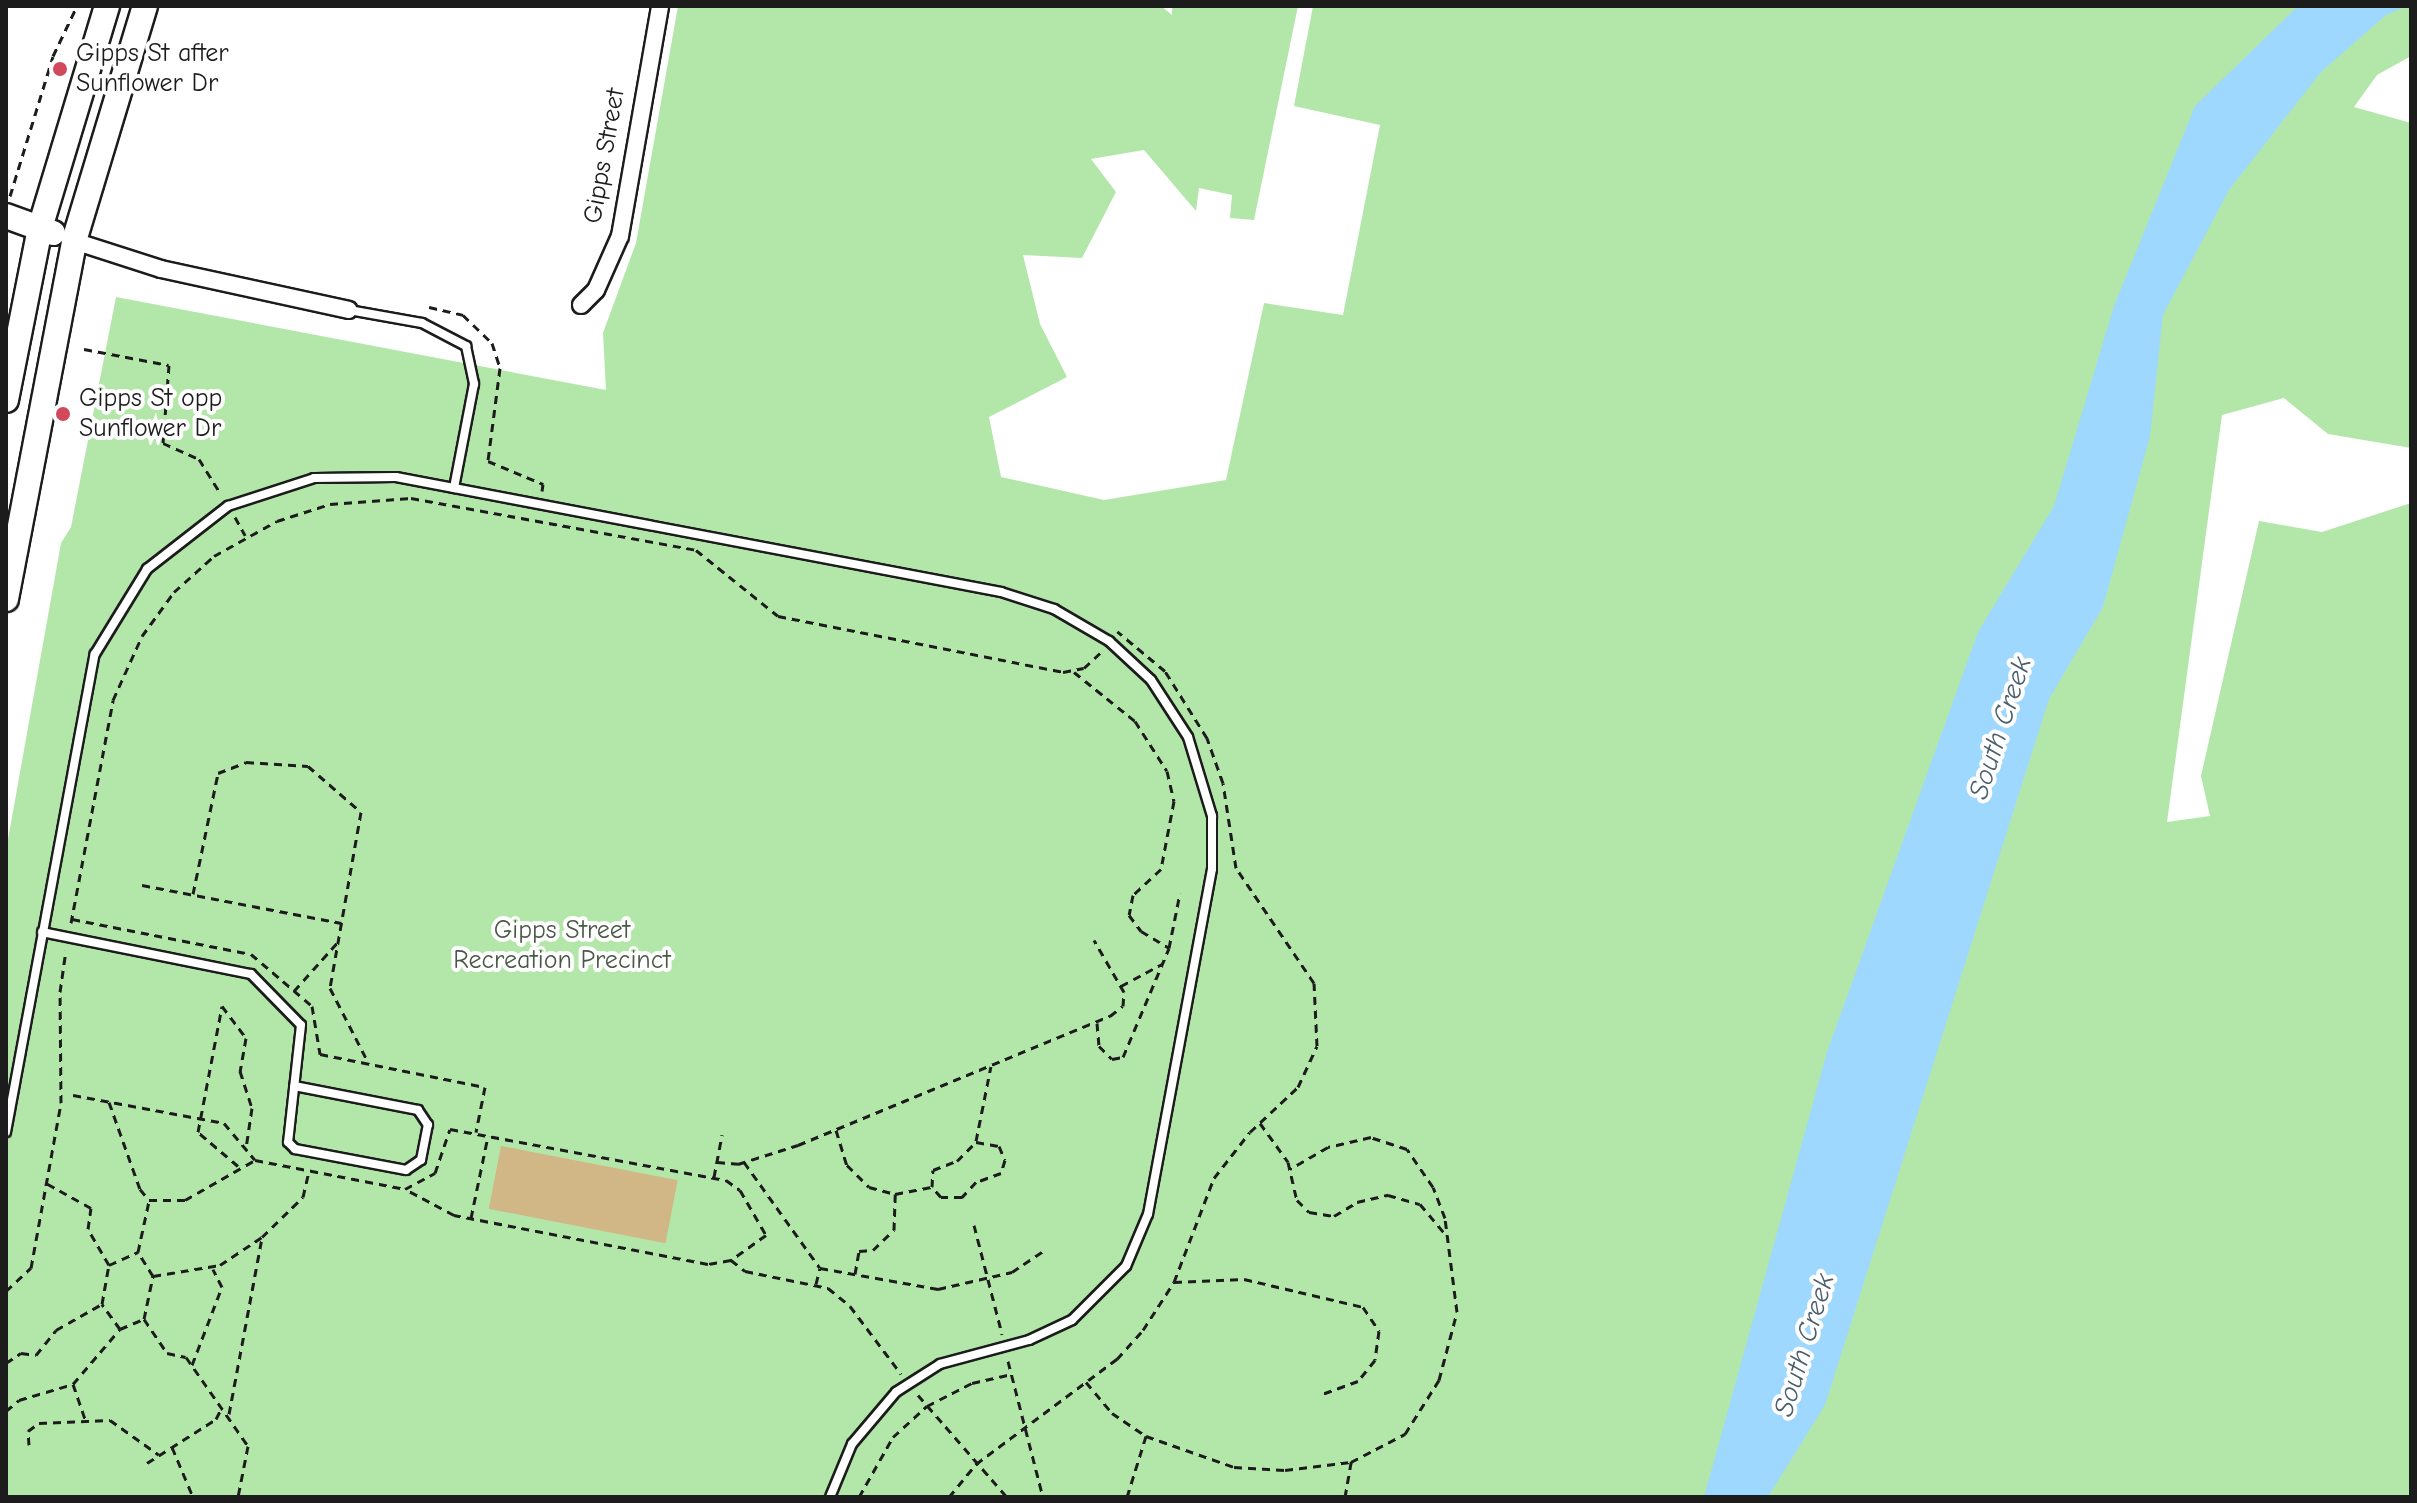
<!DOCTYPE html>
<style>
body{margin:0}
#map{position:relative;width:2417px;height:1503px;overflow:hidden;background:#fff;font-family:"Comic Neue",sans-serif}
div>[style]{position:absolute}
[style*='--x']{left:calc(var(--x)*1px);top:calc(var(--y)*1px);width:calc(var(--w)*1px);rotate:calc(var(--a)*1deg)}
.green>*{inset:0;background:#b3e7a9}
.water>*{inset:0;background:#9ed8fe}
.building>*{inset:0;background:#d1b686;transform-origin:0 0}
.path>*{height:3px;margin-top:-1.5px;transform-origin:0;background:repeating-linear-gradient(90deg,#1c1c1c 0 8px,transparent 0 14px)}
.roads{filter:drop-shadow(2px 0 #1c1c1c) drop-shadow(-2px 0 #1c1c1c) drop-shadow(0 2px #1c1c1c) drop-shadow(0 -2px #1c1c1c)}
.lane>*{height:8px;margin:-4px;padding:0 4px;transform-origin:4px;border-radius:4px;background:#fff}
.street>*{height:16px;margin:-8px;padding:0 8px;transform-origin:8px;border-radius:8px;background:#fff}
.secondary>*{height:24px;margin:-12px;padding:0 12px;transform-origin:12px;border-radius:12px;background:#fff}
.dots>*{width:22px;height:22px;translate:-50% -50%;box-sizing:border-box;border:4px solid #fff;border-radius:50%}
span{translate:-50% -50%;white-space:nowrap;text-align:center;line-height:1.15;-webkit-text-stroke:8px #fff;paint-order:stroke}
.poi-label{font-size:26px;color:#1c1c1c}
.left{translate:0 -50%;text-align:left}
.street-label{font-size:26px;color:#1c1c1c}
.park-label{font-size:26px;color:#495946}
.water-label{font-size:28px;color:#4a5e6b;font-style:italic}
.frame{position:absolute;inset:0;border:8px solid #1c1c1c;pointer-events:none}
</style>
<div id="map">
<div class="green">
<div style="clip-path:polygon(678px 6px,1161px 6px,1172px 15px,1172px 6px,1298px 6px,1254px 220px,1230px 218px,1232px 195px,1199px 188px,1196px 211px,1144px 150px,1091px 159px,1116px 192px,1082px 258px,1023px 255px,1040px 324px,1067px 377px,989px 417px,1001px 477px,1104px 500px,1226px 480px,1264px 303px,1343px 315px,1380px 125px,1294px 106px,1313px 6px,2411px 6px,2411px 56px,2377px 75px,2354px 107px,2411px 123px,2411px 448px,2328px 434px,2284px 398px,2222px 415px,2167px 822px,2210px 816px,2201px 776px,2259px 521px,2322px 532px,2411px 503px,2411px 1497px,6px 1497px,7px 845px,61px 543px,71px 527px,116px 297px,606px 390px,603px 333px,636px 243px)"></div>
</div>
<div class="water">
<div style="clip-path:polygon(2298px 6px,2407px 6px,2386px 15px,2321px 72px,2229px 190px,2163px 315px,2150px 436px,2103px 607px,2049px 699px,1825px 1405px,1768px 1497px,1704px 1497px,1827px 1052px,1978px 632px,2054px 506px,2114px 306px,2195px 106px)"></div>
</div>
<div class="building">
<div style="left:501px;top:1146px;width:180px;height:64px;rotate:11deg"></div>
</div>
<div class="path">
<div style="--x:10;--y:196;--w:146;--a:-72.9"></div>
<div style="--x:53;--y:56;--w:55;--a:-64.4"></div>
<div style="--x:429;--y:307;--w:35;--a:13"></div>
<div style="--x:463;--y:315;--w:40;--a:44"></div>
<div style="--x:492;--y:343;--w:26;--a:72"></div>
<div style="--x:500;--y:368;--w:94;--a:97.4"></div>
<div style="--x:488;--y:461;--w:60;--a:22.7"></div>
<div style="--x:543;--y:484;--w:7;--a:98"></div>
<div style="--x:84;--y:349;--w:86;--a:10.7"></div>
<div style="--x:169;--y:365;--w:78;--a:94.4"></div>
<div style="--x:163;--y:443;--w:39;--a:24"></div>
<div style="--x:199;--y:459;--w:40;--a:58"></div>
<div style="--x:235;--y:517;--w:21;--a:61"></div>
<div style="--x:1074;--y:672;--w:78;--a:38.8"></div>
<div style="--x:1135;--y:721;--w:59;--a:57.4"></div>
<div style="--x:1167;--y:771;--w:31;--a:77"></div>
<div style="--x:1174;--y:801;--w:69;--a:100.8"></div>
<div style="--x:1161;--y:869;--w:38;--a:137"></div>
<div style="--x:1133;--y:895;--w:20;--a:101"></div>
<div style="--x:1129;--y:915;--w:20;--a:53"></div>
<div style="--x:1141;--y:931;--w:33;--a:31"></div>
<div style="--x:142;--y:885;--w:203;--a:10.8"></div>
<div style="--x:193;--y:894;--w:124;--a:-78.3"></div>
<div style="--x:218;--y:773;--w:30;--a:-21"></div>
<div style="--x:246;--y:762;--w:62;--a:3.7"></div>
<div style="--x:308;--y:766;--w:70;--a:41"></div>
<div style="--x:361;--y:812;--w:179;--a:100"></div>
<div style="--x:330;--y:988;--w:85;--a:62.8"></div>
<div style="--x:72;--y:919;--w:182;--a:11.1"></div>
<div style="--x:251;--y:954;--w:80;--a:40.4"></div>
<div style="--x:312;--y:1006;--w:49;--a:80.5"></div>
<div style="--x:320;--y:1054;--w:168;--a:11.3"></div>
<div style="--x:485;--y:1087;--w:46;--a:101.3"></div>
<div style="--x:71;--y:923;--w:227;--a:-79.3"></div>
<div style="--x:113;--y:700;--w:70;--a:-65.6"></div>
<div style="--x:142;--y:636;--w:54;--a:-54"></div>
<div style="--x:174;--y:592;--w:54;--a:-42"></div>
<div style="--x:214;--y:556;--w:72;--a:-29.1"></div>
<div style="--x:277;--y:521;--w:56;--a:-17.8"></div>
<div style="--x:330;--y:504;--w:81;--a:-4.2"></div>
<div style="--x:411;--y:498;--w:290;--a:10.3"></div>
<div style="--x:696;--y:550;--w:105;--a:38.8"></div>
<div style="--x:778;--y:616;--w:290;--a:11.1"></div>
<div style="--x:1063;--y:672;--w:21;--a:-11"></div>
<div style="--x:1084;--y:668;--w:22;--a:-43"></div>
<div style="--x:1121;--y:986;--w:47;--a:-28.2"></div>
<div style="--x:294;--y:991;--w:64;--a:-48.1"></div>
<div style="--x:1097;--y:1023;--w:23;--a:85"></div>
<div style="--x:1099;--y:1046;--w:18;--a:45"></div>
<div style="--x:1112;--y:1059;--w:11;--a:-10"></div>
<div style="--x:1123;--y:1057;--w:118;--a:-67.1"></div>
<div style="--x:1169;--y:948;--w:56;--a:-78.7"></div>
<div style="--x:73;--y:1095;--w:154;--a:10.5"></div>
<div style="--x:224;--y:1123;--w:48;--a:50"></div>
<div style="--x:255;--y:1160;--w:153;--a:10.9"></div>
<div style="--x:405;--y:1189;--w:34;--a:-28"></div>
<div style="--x:435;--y:1173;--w:46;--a:-71.2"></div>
<div style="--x:450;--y:1129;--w:281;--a:10.5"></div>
<div style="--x:726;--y:1180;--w:17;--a:36"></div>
<div style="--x:740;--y:1190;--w:52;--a:60"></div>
<div style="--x:766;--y:1235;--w:43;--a:144.5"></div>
<div style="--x:731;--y:1260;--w:23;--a:170"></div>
<div style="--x:708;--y:1264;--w:259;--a:-169.1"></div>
<div style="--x:454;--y:1215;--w:55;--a:-152"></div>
<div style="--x:109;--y:1102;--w:92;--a:70.4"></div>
<div style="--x:140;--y:1189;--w:14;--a:51"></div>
<div style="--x:149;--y:1200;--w:36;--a:0"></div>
<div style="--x:185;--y:1200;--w:81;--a:-29.7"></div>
<div style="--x:1260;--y:1123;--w:48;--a:54.3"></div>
<div style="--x:1288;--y:1162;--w:39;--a:77"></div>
<div style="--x:1297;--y:1200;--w:17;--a:45"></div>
<div style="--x:1309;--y:1212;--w:25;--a:9"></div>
<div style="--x:1334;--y:1216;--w:27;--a:-31"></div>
<div style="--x:1357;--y:1202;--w:32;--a:-13"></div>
<div style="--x:1388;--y:1195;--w:33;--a:16"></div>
<div style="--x:1420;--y:1204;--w:40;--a:50"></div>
<div style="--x:836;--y:1130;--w:37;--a:73"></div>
<div style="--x:847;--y:1165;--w:31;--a:45"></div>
<div style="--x:869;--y:1187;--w:27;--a:15"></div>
<div style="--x:895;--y:1194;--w:37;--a:-11"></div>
<div style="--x:976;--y:1141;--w:76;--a:-78.7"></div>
<div style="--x:976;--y:1142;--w:23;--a:10"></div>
<div style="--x:999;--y:1146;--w:15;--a:67"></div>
<div style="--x:1005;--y:1160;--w:14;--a:107"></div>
<div style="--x:1001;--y:1173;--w:27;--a:160"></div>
<div style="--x:976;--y:1182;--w:21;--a:133"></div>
<div style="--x:962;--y:1197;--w:21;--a:180"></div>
<div style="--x:941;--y:1197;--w:13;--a:-132"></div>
<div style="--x:932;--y:1187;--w:17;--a:-87"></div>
<div style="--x:933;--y:1170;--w:26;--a:-21"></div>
<div style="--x:957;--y:1161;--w:27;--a:-45"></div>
<div style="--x:717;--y:1162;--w:21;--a:5"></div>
<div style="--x:738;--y:1164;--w:63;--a:-17.6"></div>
<div style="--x:798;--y:1145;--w:338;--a:-22.5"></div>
<div style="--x:1110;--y:1016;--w:16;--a:-38"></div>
<div style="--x:1123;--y:1006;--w:14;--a:-86"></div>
<div style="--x:1124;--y:992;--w:60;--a:-120"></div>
<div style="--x:744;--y:1162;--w:130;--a:54.4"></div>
<div style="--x:238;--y:1166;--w:52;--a:-139.6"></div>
<div style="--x:198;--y:1132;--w:128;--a:-79.2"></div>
<div style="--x:222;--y:1006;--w:40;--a:53"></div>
<div style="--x:246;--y:1038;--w:34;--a:100"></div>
<div style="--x:240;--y:1071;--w:39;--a:72"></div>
<div style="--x:252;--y:1108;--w:40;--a:98.5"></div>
<div style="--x:714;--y:1177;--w:43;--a:-79.2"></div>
<div style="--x:471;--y:1218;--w:84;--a:-78.3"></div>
<div style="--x:974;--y:1225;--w:113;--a:75.6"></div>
<div style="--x:731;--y:1260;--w:18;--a:38"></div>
<div style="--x:745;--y:1271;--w:85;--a:11.6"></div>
<div style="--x:828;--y:1288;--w:28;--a:39"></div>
<div style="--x:850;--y:1306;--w:85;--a:53.1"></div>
<div style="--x:109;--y:1265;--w:32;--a:-24"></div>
<div style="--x:138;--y:1252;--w:52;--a:-77.8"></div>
<div style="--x:855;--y:1274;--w:23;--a:-80"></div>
<div style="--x:859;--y:1251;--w:14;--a:-4"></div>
<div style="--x:873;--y:1250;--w:29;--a:-44"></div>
<div style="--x:894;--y:1230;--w:36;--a:-88"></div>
<div style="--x:153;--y:1276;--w:68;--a:-9.3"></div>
<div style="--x:220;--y:1265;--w:50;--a:-33.7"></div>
<div style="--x:262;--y:1237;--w:57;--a:-44.3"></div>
<div style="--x:303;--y:1197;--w:27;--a:-77"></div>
<div style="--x:1174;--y:1282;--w:70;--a:-2.5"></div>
<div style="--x:1244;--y:1279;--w:122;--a:13.2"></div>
<div style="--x:1363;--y:1307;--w:29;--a:56"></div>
<div style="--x:1379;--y:1331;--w:29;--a:98"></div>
<div style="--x:1375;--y:1360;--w:27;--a:129"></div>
<div style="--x:1358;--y:1381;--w:38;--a:160"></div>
<div style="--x:816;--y:1284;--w:16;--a:-76"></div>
<div style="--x:820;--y:1268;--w:120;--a:10.1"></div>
<div style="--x:938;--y:1289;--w:76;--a:-12.9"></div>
<div style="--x:1012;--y:1272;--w:40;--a:-34"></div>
<div style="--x:6;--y:1291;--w:34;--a:-43"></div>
<div style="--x:31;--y:1268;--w:168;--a:-79.7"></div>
<div style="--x:61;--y:1103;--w:111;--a:-90.5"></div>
<div style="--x:60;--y:992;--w:42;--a:-81.9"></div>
<div style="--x:144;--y:1319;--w:41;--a:55.9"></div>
<div style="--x:167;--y:1353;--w:19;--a:12"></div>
<div style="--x:186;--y:1357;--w:108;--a:55.1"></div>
<div style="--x:248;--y:1446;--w:52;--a:101.1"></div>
<div style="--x:120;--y:1329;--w:26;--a:-23"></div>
<div style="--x:144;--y:1319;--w:44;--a:-78.2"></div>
<div style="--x:153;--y:1276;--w:28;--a:-122"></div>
<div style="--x:1008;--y:1361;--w:140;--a:75.6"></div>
<div style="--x:6;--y:1363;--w:18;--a:-34"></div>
<div style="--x:21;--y:1353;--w:15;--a:8"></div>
<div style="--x:36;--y:1355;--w:32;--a:-51"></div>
<div style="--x:56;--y:1330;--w:53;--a:-29.5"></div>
<div style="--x:102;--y:1304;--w:40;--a:-80"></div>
<div style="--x:109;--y:1265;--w:42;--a:-120.3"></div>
<div style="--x:88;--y:1229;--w:21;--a:-82"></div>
<div style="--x:91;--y:1208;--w:51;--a:-150.9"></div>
<div style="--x:192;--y:1365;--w:84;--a:-69"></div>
<div style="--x:222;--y:1287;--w:20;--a:-117"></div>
<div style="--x:1086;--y:1382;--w:40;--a:50"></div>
<div style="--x:1112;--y:1413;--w:41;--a:34.1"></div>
<div style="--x:1146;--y:1436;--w:93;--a:19.4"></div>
<div style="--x:1234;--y:1467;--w:51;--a:3.4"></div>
<div style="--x:1285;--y:1470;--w:66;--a:-6.9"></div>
<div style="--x:1351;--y:1462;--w:61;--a:-27.4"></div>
<div style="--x:1405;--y:1434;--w:64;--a:-57.8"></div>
<div style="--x:1439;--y:1380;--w:70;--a:-75.2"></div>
<div style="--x:1457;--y:1312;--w:95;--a:-97.3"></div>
<div style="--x:1445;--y:1218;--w:33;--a:-111"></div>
<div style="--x:1433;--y:1187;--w:46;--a:-124.4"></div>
<div style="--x:1407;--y:1149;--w:38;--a:-162"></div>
<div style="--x:1371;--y:1137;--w:44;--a:166.9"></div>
<div style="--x:1328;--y:1147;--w:44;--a:149.9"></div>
<div style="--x:73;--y:1384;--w:39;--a:71"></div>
<div style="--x:918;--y:1395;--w:135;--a:48.9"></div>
<div style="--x:6;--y:1411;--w:17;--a:-40"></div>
<div style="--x:19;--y:1400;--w:56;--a:-16.5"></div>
<div style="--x:73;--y:1384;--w:72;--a:-49.5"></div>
<div style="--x:120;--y:1329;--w:31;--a:-126"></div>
<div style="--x:229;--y:1414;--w:180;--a:-79.4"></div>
<div style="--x:29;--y:1445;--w:14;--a:-94"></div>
<div style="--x:28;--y:1431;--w:14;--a:-36"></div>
<div style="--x:39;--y:1423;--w:71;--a:-2.4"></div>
<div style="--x:110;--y:1420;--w:60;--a:35.5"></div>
<div style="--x:172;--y:1447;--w:54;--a:67.2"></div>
<div style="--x:147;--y:1463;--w:82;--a:-32.5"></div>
<div style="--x:216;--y:1419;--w:13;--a:-63"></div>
<div style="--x:859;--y:1497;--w:69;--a:-60.5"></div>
<div style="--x:893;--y:1437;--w:46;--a:-42.4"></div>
<div style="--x:927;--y:1406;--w:51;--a:-27.1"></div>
<div style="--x:972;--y:1383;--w:41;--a:-12.7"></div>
<div style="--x:949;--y:1497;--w:43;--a:-50.7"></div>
<div style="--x:976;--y:1464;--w:176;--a:-36.7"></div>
<div style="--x:1117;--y:1359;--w:39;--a:-48"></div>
<div style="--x:1143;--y:1330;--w:57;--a:-57.1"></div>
<div style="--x:1174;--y:1282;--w:111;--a:-69"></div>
<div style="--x:1214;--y:1178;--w:58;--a:-52"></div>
<div style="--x:1250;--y:1132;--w:66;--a:-43.2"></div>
<div style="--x:1298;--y:1087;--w:45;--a:-65.1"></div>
<div style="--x:1317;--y:1046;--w:63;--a:-92.7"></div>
<div style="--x:1314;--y:983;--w:139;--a:-124.1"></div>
<div style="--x:1236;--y:868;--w:86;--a:-98.7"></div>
<div style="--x:1223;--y:783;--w:48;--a:-109.6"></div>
<div style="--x:1207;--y:738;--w:79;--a:-122.1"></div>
<div style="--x:1165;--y:671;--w:62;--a:-140.2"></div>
<div style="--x:1127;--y:1497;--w:64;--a:-72.7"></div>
<div style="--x:1345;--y:1497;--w:36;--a:-80"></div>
</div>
<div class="roads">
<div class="lane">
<div style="--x:349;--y:310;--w:74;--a:10.1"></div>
<div style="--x:422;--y:323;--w:50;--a:27.6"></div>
<div style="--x:466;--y:346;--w:39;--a:78"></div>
<div style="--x:474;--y:384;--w:106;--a:100.9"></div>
<div style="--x:42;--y:932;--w:213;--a:11.4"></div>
<div style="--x:251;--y:974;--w:71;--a:45.6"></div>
<div style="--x:301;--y:1025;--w:118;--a:96.3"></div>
<div style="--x:288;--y:1142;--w:10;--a:45"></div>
<div style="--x:295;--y:1149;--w:113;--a:10.7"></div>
<div style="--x:406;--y:1170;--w:18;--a:-34"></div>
<div style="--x:421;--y:1160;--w:36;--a:-79"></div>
<div style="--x:428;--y:1125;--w:18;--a:-124"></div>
<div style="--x:418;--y:1110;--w:126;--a:-169"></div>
<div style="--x:6;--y:1132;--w:486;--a:-79.5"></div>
<div style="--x:95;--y:654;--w:100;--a:-58.5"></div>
<div style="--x:147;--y:569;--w:103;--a:-37.9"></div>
<div style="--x:228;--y:506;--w:90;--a:-18"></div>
<div style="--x:314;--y:478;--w:82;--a:-0.7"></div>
<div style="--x:396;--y:477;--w:616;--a:10.76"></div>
<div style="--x:1001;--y:592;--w:56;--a:17.8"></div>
<div style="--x:1054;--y:609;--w:64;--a:30.2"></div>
<div style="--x:1109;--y:641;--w:57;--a:42.9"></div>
<div style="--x:1151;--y:680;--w:68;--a:57"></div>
<div style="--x:1188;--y:737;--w:83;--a:73.1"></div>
<div style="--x:1212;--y:816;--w:53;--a:90"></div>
<div style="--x:1212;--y:869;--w:351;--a:100.5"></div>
<div style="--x:1148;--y:1214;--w:56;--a:112.9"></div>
<div style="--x:1126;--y:1266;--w:76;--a:135"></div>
<div style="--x:1072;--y:1320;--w:47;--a:155.1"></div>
<div style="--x:1029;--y:1340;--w:92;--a:164.9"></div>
<div style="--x:940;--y:1364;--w:52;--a:147.5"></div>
<div style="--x:896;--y:1392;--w:68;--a:130.2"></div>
<div style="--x:852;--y:1444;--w:57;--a:112.5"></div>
</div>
<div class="street">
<div style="--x:74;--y:241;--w:91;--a:17.8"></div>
<div style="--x:161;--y:269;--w:192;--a:12.3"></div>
<div style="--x:581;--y:305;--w:21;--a:-45"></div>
<div style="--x:596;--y:290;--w:59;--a:-66"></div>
<div style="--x:620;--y:236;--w:233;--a:-80.1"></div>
</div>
<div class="secondary">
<div style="--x:6;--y:216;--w:50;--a:19.9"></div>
<div style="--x:6;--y:400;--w:175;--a:-78.8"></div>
<div style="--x:40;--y:228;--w:232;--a:-73.2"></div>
<div style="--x:6;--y:599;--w:364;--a:-79.2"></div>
<div style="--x:74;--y:241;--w:245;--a:-73.2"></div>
</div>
</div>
<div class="dots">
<div style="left:60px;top:69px;background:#d1495b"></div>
<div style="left:63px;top:414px;background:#d1495b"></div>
</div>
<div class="poi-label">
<span class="left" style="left:76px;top:69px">Gipps St after<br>Sunflower Dr</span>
<span class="left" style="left:79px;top:414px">Gipps St opp<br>Sunflower Dr</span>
</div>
<div class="street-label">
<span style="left:605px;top:156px;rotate:-80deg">Gipps Street</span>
</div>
<div class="park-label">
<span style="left:562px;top:946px">Gipps Street<br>Recreation Precinct</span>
</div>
<div class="water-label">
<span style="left:2000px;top:728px;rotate:-72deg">South Creek</span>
<span style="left:1804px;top:1345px;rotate:-73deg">South Creek</span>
</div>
<div class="frame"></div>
</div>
